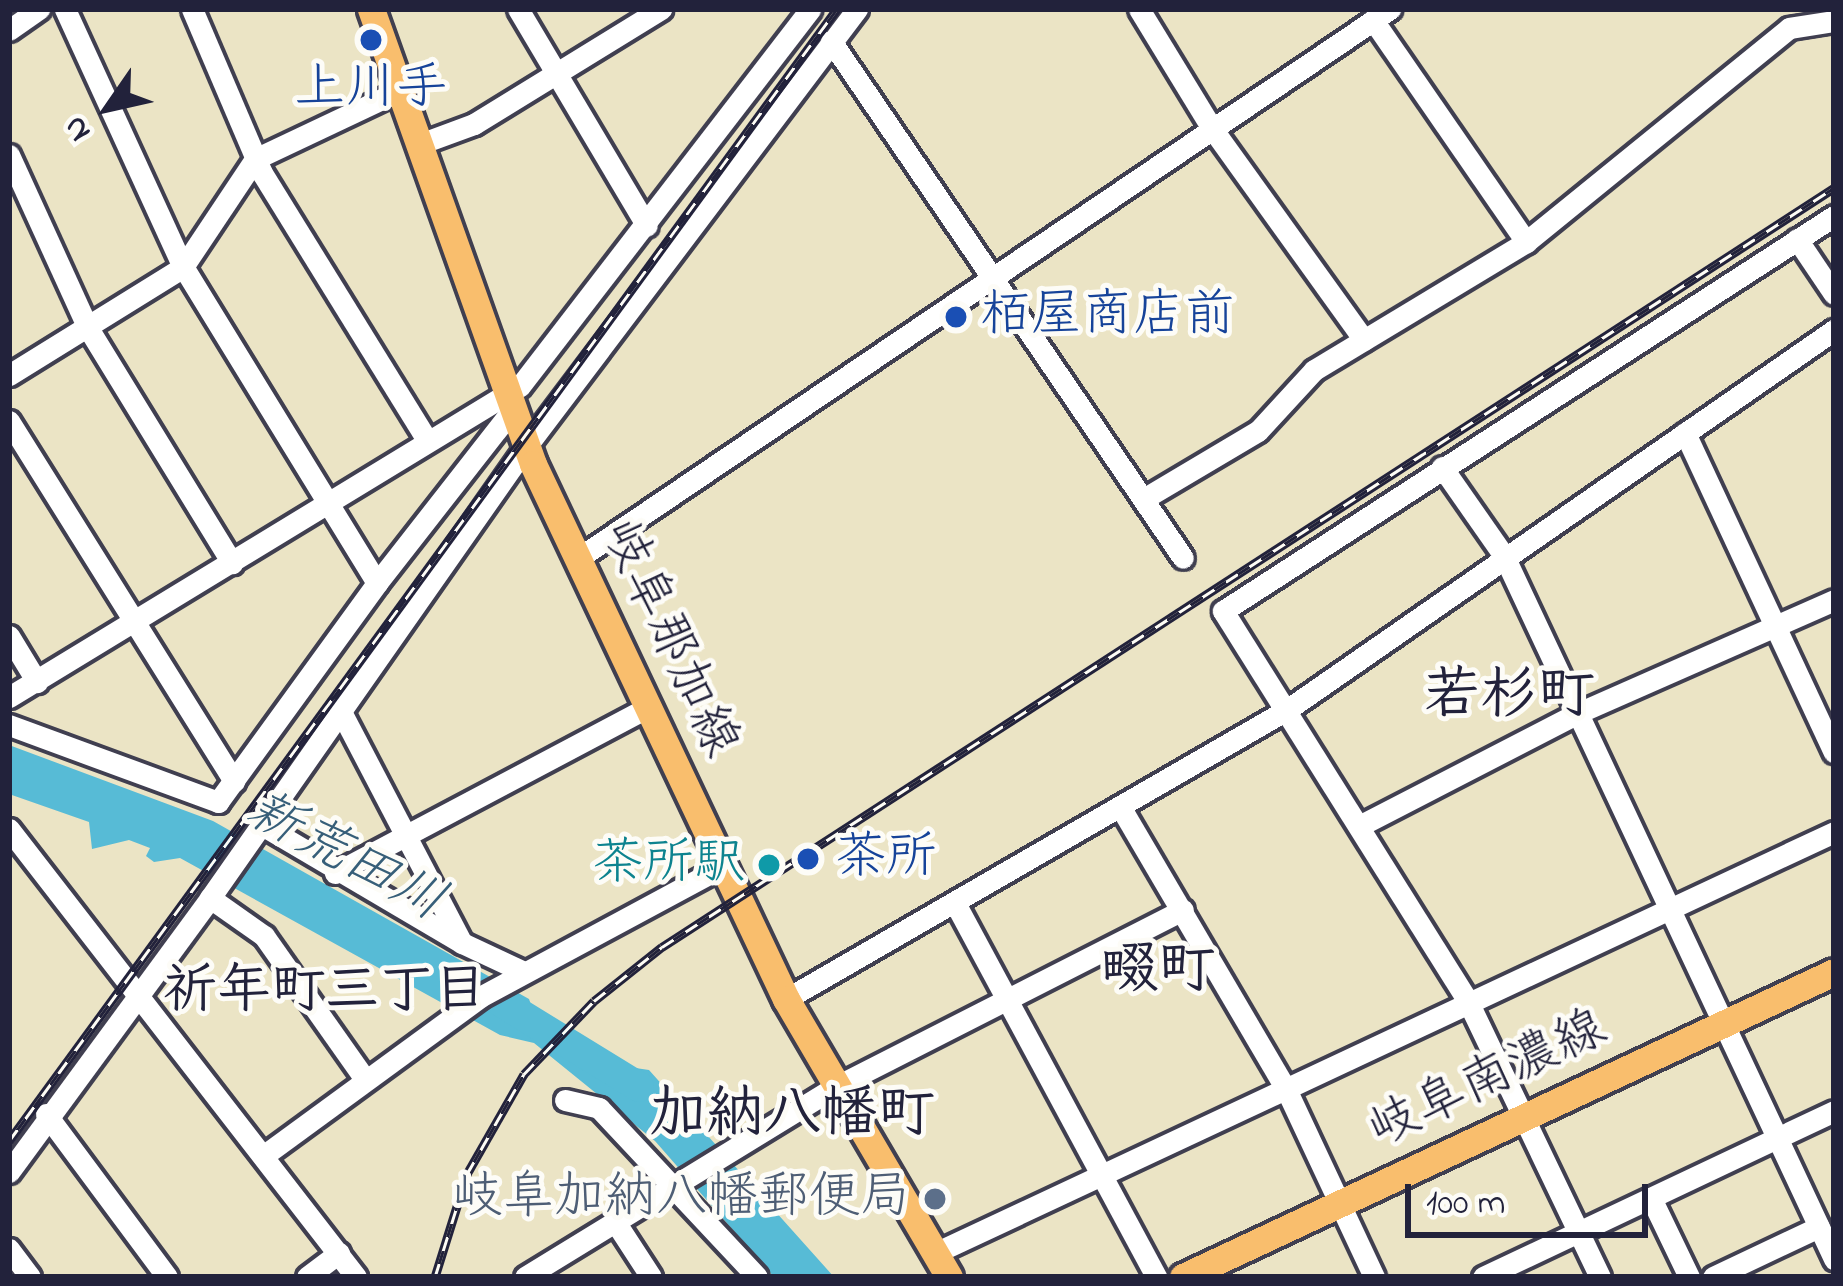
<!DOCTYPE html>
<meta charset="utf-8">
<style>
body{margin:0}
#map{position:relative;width:1843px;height:1286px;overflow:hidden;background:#ebe4c5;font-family:"Indie Flower","Klee One",sans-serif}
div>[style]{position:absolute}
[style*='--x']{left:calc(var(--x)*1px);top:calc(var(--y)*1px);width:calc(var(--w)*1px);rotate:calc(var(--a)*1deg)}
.water>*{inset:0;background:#57bbd6}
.river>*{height:30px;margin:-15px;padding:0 15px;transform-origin:15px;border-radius:15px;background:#57bbd6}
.roads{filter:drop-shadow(3px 0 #403f50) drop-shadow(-3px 0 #403f50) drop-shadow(0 3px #403f50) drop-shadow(0 -3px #403f50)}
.minor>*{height:21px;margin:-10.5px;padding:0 10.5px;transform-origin:10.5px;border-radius:10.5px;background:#fff}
.major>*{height:27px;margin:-13.5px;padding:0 13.5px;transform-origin:13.5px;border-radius:13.5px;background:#f9be6d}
.rail>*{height:9px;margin-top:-4.5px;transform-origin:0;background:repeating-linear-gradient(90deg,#fdfcf7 0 14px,#22223b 0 28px);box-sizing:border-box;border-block:3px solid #22223b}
.dots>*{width:33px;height:33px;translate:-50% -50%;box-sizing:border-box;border:6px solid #fdfcf7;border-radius:50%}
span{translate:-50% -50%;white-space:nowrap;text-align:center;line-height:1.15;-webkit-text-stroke:10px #fdfcf7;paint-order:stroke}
.transit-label{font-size:51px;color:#164399}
.left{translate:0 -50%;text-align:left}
.street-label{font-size:51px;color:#22223b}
.culture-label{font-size:51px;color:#0d838f}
.right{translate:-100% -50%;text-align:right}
.service-label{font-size:51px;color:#4e5e75}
.water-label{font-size:54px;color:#375f79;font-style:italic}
.neighbourhood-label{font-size:54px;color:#22223b;font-weight:700}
.quarter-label{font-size:57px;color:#22223b;font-weight:700}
.frame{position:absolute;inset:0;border:12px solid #22223b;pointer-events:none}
.north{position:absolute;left:48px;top:48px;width:120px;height:120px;-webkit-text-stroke:9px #fdfcf7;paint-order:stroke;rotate:236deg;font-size:33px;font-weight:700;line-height:48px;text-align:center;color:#22223b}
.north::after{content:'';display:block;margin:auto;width:42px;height:54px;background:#22223b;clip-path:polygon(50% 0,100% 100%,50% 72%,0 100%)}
.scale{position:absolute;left:1405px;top:1184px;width:243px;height:54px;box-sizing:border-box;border:6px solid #22223b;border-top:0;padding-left:15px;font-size:36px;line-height:42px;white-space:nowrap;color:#22223b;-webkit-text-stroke:9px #fdfcf7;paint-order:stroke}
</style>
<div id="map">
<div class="water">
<div style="clip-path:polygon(9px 745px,213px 821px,529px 999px,542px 1036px,568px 1058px,649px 1070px,834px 1277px,774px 1277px,655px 1141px,534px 1043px,500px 1035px,180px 858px,154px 862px,146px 856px,150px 848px,129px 840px,92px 849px,89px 822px,9px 794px)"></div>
</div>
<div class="river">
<div style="--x:501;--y:1002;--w:162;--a:31.6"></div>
</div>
<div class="roads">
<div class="minor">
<div style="--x:192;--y:9;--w:178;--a:66.9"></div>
<div style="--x:262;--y:173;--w:314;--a:58.3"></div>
<div style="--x:518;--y:9;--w:252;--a:59.3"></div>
<div style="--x:1139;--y:9;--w:138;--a:58.6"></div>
<div style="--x:1211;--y:127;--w:262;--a:54.3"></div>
<div style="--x:1373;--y:20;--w:270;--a:55.4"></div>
<div style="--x:9;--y:30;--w:37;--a:-35"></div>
<div style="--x:831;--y:41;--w:625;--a:55.75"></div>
<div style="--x:417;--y:145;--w:61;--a:-20.2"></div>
<div style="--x:474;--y:124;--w:220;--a:-31.6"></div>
<div style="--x:9;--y:155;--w:190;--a:65.5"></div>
<div style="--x:88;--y:328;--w:276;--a:58.5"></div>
<div style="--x:1797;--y:239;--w:66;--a:56.1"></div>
<div style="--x:9;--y:375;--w:205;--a:-31.8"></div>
<div style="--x:183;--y:267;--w:130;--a:-56.3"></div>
<div style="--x:255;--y:159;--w:159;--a:-25.3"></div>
<div style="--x:9;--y:421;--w:425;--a:58"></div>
<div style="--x:1685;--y:433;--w:352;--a:65"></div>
<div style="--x:1442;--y:467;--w:108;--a:55.1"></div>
<div style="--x:1504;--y:556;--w:777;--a:64.85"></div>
<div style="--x:1145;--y:498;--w:131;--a:-30.7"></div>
<div style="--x:1258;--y:431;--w:83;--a:-47.4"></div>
<div style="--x:1314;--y:370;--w:248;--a:-31.1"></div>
<div style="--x:1526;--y:242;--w:339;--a:-39.1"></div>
<div style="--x:1789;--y:28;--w:46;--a:-8.8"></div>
<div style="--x:577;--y:559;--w:982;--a:-34.08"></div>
<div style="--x:377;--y:583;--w:219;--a:-52"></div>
<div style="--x:9;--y:636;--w:54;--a:58.7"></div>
<div style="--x:9;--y:697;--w:598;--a:-31.33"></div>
<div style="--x:520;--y:386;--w:476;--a:-52.4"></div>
<div style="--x:339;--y:708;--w:265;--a:62.4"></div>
<div style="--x:462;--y:943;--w:68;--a:25.1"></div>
<div style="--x:9;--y:725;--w:223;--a:20.2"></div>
<div style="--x:218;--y:802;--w:271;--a:-54"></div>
<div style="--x:377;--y:583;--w:371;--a:-121.5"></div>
<div style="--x:183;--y:267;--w:284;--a:-114.6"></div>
<div style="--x:1121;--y:808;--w:326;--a:59.6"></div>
<div style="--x:1286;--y:1089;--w:208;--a:64.9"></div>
<div style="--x:262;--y:825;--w:232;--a:30.5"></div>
<div style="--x:1359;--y:826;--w:246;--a:-27.3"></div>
<div style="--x:1578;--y:713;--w:280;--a:-23.8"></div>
<div style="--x:9;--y:829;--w:567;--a:52.24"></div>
<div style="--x:335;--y:873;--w:353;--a:-27.9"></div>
<div style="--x:210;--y:898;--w:551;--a:-54.98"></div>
<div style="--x:526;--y:447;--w:549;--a:-52.92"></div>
<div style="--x:955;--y:903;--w:425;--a:61.7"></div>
<div style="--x:786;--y:999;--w:580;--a:-30.01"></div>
<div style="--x:1288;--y:709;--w:665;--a:-34.77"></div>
<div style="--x:565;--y:1100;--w:35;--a:13"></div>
<div style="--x:599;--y:1108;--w:231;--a:46.9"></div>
<div style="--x:46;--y:1114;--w:203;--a:53.4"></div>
<div style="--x:263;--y:1156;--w:269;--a:-36.2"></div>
<div style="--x:480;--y:997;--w:274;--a:-28.3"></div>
<div style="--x:9;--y:1172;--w:340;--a:-53.7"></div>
<div style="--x:210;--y:898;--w:66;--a:35.1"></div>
<div style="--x:264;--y:936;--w:175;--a:54.8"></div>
<div style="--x:1651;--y:1198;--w:88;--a:64.3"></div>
<div style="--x:614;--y:1220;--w:68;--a:57"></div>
<div style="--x:9;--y:1249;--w:35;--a:53"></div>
<div style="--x:935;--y:1253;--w:993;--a:-25.09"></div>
<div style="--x:307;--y:1277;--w:40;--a:-37"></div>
<div style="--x:525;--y:1277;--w:366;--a:-31.5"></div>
<div style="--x:837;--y:1086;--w:388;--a:-27"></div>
<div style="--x:1483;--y:1277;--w:388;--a:-25.3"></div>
<div style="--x:1600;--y:1277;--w:304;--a:-115.6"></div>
<div style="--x:1469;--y:1003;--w:463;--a:-122.1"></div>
<div style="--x:1223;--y:611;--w:728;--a:-32.88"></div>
<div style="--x:1713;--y:1277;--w:117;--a:-25.3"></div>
</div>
<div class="major">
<div style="--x:371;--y:9;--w:483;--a:70.4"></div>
<div style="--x:533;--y:464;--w:592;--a:64.69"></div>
<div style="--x:786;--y:999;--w:322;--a:59.6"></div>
<div style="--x:1183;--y:1277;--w:719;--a:-25.1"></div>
</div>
</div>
<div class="rail">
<div style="--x:9;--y:1141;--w:1403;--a:-53.82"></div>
<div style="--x:435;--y:1277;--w:108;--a:-72.7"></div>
<div style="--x:467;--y:1174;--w:115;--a:-60.3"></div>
<div style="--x:524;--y:1074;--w:101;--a:-46.2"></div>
<div style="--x:594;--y:1001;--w:87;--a:-38.5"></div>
<div style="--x:662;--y:947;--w:1396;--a:-32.93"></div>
</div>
<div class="dots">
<div style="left:371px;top:40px;background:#1a4fb4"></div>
<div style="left:956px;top:317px;background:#1a4fb4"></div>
<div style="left:808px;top:859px;background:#1a4fb4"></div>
<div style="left:769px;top:865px;background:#0f9aa8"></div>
<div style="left:935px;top:1199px;background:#5c6f8a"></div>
</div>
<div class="transit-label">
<span style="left:371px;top:90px">上川手</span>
<span class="left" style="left:980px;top:317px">栢屋商店前</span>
<span class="left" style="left:835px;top:859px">茶所</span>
</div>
<div class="street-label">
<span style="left:668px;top:639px;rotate:65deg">岐阜那加線</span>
<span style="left:1488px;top:1081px;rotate:-25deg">岐阜南濃線</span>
</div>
<div class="culture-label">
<span class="right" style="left:745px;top:865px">茶所駅</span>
</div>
<div class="service-label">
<span class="right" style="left:911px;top:1199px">岐阜加納八幡郵便局</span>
</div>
<div class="water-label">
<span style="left:345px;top:858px;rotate:28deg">新荒田川</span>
</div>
<div class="neighbourhood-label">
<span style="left:325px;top:993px">祈年町三丁目</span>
</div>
<div class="quarter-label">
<span style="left:1509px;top:698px">若杉町</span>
<span style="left:1158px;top:973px">畷町</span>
<span style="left:792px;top:1117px">加納八幡町</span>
</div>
<div class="frame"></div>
<div class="north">N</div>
<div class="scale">100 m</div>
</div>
